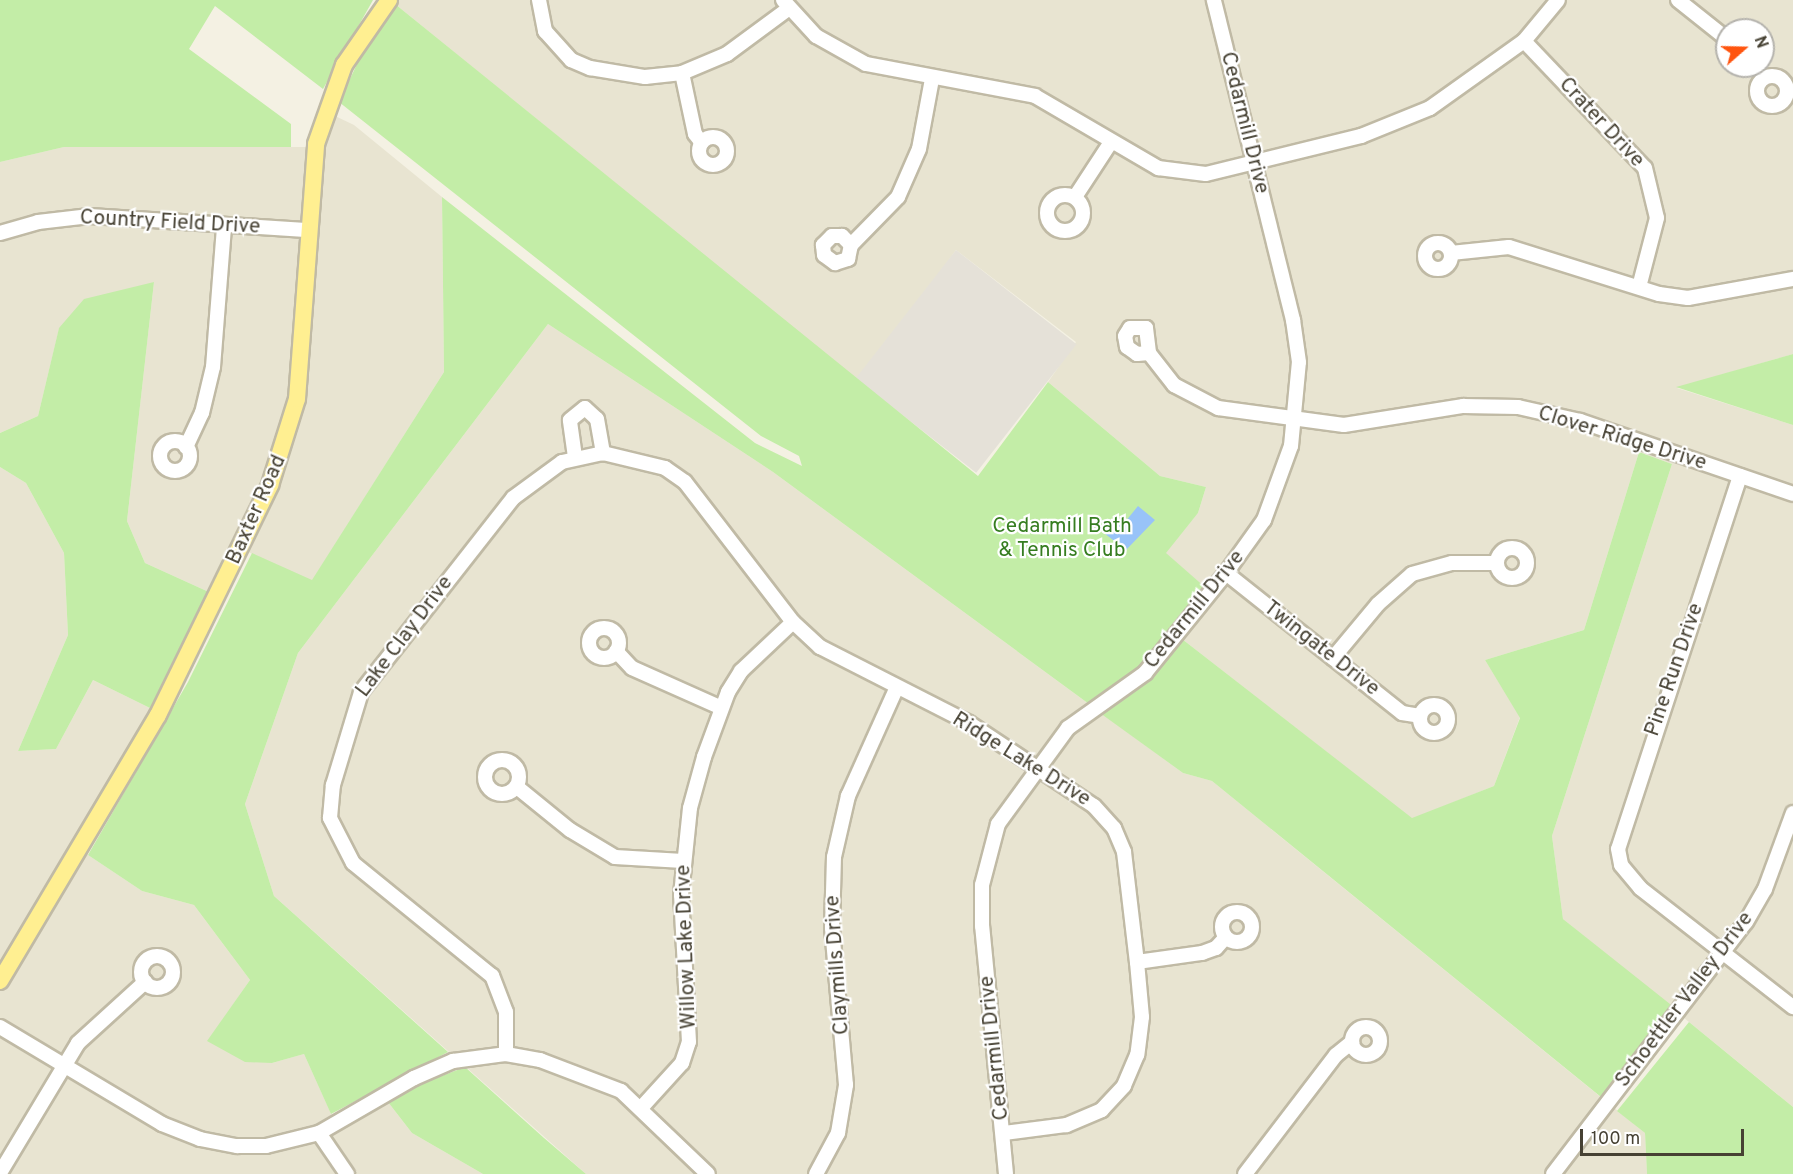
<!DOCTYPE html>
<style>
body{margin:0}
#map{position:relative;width:1793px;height:1174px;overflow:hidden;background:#f4f1e3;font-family:Overpass,sans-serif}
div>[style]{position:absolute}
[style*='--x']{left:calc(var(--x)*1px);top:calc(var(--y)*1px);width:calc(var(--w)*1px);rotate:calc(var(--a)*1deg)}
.residential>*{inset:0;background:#e8e4d1}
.industrial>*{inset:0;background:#e5e1d8;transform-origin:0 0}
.green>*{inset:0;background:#c3eda7}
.water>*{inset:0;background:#98c3f8}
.roads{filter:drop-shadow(2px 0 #c0baa5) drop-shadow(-2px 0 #c0baa5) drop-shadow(0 2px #c0baa5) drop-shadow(0 -2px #c0baa5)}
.minor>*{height:14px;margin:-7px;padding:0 7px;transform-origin:7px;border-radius:7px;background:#fff}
.minor>.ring{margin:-7px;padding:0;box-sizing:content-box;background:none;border:14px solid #fff;border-radius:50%}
.major>*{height:16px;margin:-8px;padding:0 8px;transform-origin:8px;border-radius:8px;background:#ffef91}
span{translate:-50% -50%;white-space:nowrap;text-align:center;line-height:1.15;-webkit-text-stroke:4.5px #fff;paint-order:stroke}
.street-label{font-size:21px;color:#464133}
.park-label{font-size:21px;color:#367d20}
.north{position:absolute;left:1715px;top:18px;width:60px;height:60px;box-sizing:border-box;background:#fff;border:2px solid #b5b3ad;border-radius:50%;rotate:70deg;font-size:16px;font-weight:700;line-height:24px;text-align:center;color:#464133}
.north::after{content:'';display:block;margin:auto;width:21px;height:27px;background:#ff550f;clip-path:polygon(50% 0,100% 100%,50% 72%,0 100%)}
.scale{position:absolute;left:1580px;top:1129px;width:164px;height:27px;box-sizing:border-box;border:3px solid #464133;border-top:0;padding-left:8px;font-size:18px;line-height:21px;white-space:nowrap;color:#464133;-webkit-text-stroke:4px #fff;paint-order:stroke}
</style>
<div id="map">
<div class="residential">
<div style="clip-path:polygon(evenodd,398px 0,1793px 0,1793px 354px,1677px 388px,1793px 425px,1793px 1107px,1563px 919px,1552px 836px,1672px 464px,1639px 452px,1584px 630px,1485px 660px,1520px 717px,1494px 786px,1412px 819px,1182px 639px,1215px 596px,1165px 553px,1198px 513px,1206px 487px,1160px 476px,1048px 382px,1076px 342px,956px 250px,860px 382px,395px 4px,398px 0,1727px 30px,1763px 30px,1763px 66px,1727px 66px,1727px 30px)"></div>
<div style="clip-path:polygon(333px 115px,354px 125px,442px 197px,444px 372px,312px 581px,235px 546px,211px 593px,145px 563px,127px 521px,154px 282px,59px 329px,38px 416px,0 433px,0 162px,64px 147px,325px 147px)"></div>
<div style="clip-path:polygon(548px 324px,773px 472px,1183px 773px,1212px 781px,1645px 1133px,1647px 1174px,586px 1174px,274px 896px,245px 804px,298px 653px)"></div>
<div style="clip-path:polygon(0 467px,26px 483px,64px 553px,68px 635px,18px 751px,56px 749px,93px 680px,152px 709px,73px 845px,142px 891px,194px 905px,250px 980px,208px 1041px,272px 1063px,304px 1054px,339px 1131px,388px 1102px,412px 1133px,483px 1174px,0 1174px)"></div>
</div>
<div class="industrial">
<div style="left:956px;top:250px;width:153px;height:163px;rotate:38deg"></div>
</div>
<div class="green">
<div style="clip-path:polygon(0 0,373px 0,323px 89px,215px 6px,189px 49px,291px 124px,291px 147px,64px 147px,0 162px)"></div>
<div style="clip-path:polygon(395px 4px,978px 476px,1048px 382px,1160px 476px,1206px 487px,1198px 513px,1166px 553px,1206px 588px,1145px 664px,1089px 704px,773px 472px,548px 324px,298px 653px,245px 804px,274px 896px,448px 1052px,331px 1114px,304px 1054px,272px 1063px,245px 1062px,207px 1041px,250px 980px,194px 905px,142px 891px,88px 855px,188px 682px,252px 553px,312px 580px,444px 372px,442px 197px,755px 443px,802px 466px,799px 456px,761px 436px,339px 102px,368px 41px)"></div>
<div style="clip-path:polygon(154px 282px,127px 521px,145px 563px,211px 593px,152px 709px,93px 680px,56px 749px,18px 751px,68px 635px,64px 553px,26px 483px,0 467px,0 433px,38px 416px,59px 328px,84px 299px)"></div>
<div style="clip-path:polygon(1793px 354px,1793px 425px,1676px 387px)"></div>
<div style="clip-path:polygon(1639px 452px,1672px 464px,1552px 836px,1563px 919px,1675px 1008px,1601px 1097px,1212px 781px,1183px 773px,1100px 713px,1144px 684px,1182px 639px,1412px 818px,1494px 786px,1520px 718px,1485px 660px,1584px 630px)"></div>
<div style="clip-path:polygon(1689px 1022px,1793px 1107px,1793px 1174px,1647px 1174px,1645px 1133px,1617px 1111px)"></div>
<div style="clip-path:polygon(465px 1067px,544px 1138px,586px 1174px,483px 1174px,412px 1133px,388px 1102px,413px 1087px)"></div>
</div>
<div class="water">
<div style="clip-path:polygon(1138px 506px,1155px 520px,1126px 550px,1104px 533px,1108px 521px,1125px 522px)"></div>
</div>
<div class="roads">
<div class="minor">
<div style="--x:539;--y:0;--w:32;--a:79"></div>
<div style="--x:545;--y:31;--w:39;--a:48"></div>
<div style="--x:571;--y:60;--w:21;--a:23"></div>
<div style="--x:590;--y:68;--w:56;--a:9.3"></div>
<div style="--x:645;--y:77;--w:37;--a:-6"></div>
<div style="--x:682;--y:73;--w:49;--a:-22.9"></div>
<div style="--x:727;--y:54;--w:76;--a:-36.4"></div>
<div style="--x:783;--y:0;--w:49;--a:47.5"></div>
<div style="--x:816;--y:36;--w:57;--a:29.2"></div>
<div style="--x:866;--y:64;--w:172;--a:10.7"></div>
<div style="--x:1035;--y:96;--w:143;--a:30.3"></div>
<div style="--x:1158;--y:168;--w:48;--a:7.1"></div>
<div style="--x:1206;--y:174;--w:160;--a:-13.8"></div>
<div style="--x:1361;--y:136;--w:74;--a:-22.1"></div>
<div style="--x:1430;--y:108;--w:115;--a:-35.5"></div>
<div style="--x:1524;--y:41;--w:53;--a:-50.3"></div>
<div style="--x:1678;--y:0;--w:63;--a:38.5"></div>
<div style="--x:1524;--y:41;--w:175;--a:46.4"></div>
<div style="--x:1645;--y:168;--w:51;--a:76.5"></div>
<div style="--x:1657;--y:218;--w:71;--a:104.6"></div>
<div style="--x:682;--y:73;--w:62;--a:78"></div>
<div style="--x:695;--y:134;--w:11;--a:52"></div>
<div class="ring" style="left:1757px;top:76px;width:16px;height:16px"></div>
<div class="ring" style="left:699px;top:137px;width:14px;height:14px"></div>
<div class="ring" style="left:1047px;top:195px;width:22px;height:22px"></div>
<div style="--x:1075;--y:197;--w:66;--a:-56.8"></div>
<div style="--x:0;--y:233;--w:40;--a:-16"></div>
<div style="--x:38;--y:222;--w:52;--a:-6.6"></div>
<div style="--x:90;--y:216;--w:216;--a:3.7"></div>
<div class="ring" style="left:1425px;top:243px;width:12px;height:12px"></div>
<div style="--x:851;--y:245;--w:13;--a:-135"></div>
<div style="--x:842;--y:236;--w:10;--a:180"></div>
<div style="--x:832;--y:236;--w:13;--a:135"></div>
<div style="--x:823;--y:245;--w:10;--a:84"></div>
<div style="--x:824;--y:255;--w:14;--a:36"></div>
<div style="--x:835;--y:263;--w:14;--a:-17"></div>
<div style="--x:848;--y:259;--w:14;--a:-78"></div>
<div style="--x:851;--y:245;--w:67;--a:-45.6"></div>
<div style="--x:898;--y:197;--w:52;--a:-66.4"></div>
<div style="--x:919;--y:149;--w:71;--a:-79.5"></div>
<div style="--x:1451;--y:253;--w:58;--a:-5.9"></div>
<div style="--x:1509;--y:247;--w:157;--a:17.4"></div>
<div style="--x:1659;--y:294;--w:29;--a:8"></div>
<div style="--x:1688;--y:298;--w:107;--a:-10.3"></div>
<div style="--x:1149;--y:353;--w:12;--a:175"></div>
<div style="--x:1137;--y:354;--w:12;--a:-145"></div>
<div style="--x:1127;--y:347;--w:11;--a:-100"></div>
<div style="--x:1125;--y:336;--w:9;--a:-58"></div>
<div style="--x:1130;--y:328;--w:16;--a:0"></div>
<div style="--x:1146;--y:328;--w:25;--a:83"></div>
<div style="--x:1149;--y:353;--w:41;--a:52"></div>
<div style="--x:1174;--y:385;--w:50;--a:27.6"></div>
<div style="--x:1218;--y:408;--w:127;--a:7.7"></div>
<div style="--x:1344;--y:425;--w:121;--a:-9.1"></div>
<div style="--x:1463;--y:406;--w:55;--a:1"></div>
<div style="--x:1518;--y:407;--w:64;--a:12.7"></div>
<div style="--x:1580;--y:421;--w:225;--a:18.9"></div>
<div class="ring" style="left:160px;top:441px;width:16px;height:16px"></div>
<div style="--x:186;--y:447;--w:38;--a:-65"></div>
<div style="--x:202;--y:413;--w:47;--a:-76.6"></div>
<div style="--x:213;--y:367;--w:141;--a:-85.5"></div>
<div style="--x:575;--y:457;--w:37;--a:-98"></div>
<div style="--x:570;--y:420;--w:19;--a:-39"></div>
<div style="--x:585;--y:408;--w:16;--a:43"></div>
<div style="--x:597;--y:419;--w:35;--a:80"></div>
<div style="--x:1740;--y:476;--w:392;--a:108.1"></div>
<div style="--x:1618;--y:849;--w:16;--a:79"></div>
<div style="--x:1621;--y:865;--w:30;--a:50"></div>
<div style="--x:1640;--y:888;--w:194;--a:37.9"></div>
<div class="ring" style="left:1497px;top:548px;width:16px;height:16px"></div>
<div style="--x:1226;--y:573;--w:225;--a:38.5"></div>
<div style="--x:1402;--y:713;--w:18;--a:9"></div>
<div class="ring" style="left:589px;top:628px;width:16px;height:16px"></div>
<div style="--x:616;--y:651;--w:23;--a:47"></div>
<div style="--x:632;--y:668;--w:98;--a:24"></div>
<div style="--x:1333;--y:658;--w:70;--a:-50.2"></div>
<div style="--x:1378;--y:604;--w:45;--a:-41.4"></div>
<div style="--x:1412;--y:574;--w:41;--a:-15.4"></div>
<div style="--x:1452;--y:563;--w:45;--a:0"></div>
<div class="ring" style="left:1420px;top:705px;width:14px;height:14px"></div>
<div class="ring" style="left:485px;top:760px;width:20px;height:20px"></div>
<div style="--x:517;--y:787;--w:68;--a:39.1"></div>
<div style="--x:570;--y:830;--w:52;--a:31"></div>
<div style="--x:615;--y:857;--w:68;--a:3.4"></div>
<div class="ring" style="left:1222px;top:912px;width:16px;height:16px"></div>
<div class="ring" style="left:141px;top:956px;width:18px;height:18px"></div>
<div style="--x:1137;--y:962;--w:66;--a:-7.9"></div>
<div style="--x:1202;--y:953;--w:15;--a:-20"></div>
<div style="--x:1216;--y:948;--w:13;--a:-48"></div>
<div class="ring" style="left:1352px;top:1027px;width:14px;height:14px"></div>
<div style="--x:0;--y:1027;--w:189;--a:30.9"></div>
<div style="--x:162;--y:1124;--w:41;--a:21.5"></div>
<div style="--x:200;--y:1139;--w:38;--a:11"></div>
<div style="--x:237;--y:1146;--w:29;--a:0"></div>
<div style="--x:266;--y:1146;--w:55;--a:-13.8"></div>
<div style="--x:319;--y:1133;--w:110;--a:-30.1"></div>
<div style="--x:414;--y:1078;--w:43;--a:-23.6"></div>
<div style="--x:453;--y:1061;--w:53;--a:-7.5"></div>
<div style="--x:506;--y:1054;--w:35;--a:10"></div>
<div style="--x:540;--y:1060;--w:87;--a:20.9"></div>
<div style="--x:621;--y:1091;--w:120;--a:43.7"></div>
<div style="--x:506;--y:1054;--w:42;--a:-90"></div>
<div style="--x:506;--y:1012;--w:39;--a:-111"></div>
<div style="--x:492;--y:976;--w:179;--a:-140.9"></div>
<div style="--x:353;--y:863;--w:51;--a:-117.1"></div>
<div style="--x:330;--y:818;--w:33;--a:-85"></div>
<div style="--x:333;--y:785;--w:97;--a:-73.2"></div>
<div style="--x:361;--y:692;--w:246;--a:-51.9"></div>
<div style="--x:513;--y:498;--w:61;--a:-36.3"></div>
<div style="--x:562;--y:462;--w:42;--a:-12.4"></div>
<div style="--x:603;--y:453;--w:64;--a:13.6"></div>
<div style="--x:665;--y:468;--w:24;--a:35"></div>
<div style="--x:685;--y:482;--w:177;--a:52.4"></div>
<div style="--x:793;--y:622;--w:37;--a:43"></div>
<div style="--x:820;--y:647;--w:167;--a:27"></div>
<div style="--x:969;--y:723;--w:150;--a:33.6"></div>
<div style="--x:1094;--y:806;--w:30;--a:48"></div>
<div style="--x:1114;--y:828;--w:26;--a:67"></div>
<div style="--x:1124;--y:852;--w:111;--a:83.3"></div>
<div style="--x:1137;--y:962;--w:55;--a:84.8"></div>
<div style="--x:1142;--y:1017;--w:38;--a:97"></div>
<div style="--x:1137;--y:1055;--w:34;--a:113"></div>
<div style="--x:1124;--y:1086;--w:33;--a:133"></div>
<div style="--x:1102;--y:1110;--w:39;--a:157"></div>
<div style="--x:1066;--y:1125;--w:63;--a:172.6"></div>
<div style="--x:641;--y:1108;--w:61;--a:-47.7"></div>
<div style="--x:682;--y:1063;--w:22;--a:-72"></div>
<div style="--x:689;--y:1042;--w:147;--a:-93.1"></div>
<div style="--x:681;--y:895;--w:87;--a:-84.1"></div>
<div style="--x:690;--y:808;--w:53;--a:-74.6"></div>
<div style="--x:704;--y:757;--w:69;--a:-69.7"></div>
<div style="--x:728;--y:692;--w:25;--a:-58"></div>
<div style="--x:741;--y:671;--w:71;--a:-43.3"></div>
<div style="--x:319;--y:1133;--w:50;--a:55.7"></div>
<div style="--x:0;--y:1173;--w:152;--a:-59"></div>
<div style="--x:78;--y:1043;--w:91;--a:-42.3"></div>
<div style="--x:816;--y:1174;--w:47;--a:-61.8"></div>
<div style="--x:838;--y:1133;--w:49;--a:-80.5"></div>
<div style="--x:846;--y:1085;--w:158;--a:-95.1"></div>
<div style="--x:832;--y:928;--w:71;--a:-88.4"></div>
<div style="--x:834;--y:857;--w:63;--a:-77.1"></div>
<div style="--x:848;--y:796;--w:117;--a:-65.8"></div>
<div style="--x:1006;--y:1174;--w:249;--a:-95.5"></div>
<div style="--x:982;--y:926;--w:41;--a:-90"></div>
<div style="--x:982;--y:885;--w:63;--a:-75.3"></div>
<div style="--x:998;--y:824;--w:119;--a:-53.9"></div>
<div style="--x:1068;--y:728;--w:95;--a:-35.5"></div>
<div style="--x:1145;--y:673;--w:129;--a:-51"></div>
<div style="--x:1226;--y:573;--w:65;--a:-54.4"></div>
<div style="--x:1264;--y:520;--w:79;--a:-70"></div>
<div style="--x:1291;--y:446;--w:84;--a:-84.6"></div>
<div style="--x:1299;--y:362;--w:42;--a:-98.1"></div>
<div style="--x:1293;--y:320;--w:330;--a:-103.9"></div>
<div style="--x:1245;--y:1174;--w:150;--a:-52.6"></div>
<div style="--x:1336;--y:1055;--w:21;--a:-39"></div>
<div style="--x:1553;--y:1174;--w:317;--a:-52.6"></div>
<div style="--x:1746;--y:922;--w:38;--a:-60"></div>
<div style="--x:1765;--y:889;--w:81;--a:-69.8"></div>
</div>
<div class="major">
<div style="--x:0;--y:981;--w:309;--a:-59.3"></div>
<div style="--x:158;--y:715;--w:256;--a:-64"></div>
<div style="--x:270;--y:485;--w:90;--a:-72.6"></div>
<div style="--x:297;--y:399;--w:256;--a:-85.7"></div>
<div style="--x:316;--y:144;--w:84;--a:-70.5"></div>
<div style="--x:344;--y:65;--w:79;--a:-55.3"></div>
</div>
</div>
<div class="street-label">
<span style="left:1244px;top:123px;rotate:76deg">Cedarmill Drive</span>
<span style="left:1601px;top:123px;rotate:47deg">Crater Drive</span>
<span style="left:170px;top:223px;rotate:3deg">Country Field Drive</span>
<span style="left:1622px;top:439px;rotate:17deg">Clover Ridge Drive</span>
<span style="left:257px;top:510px;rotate:-66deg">Baxter Road</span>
<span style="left:1195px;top:610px;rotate:-51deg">Cedarmill Drive</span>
<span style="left:405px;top:637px;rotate:-53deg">Lake Clay Drive</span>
<span style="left:1321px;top:649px;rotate:38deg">Twingate Drive</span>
<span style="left:1675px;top:670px;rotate:-71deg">Pine Run Drive</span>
<span style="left:1021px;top:760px;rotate:32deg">Ridge Lake Drive</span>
<span style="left:687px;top:947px;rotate:-92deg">Willow Lake Drive</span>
<span style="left:838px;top:965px;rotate:-94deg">Claymills Drive</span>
<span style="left:1685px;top:1000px;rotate:-53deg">Schoettler Valley Drive</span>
<span style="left:995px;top:1048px;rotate:-96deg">Cedarmill Drive</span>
</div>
<div class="park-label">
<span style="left:1062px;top:539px">Cedarmill Bath<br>&amp; Tennis Club</span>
</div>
<div class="north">N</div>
<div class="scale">100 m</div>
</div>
